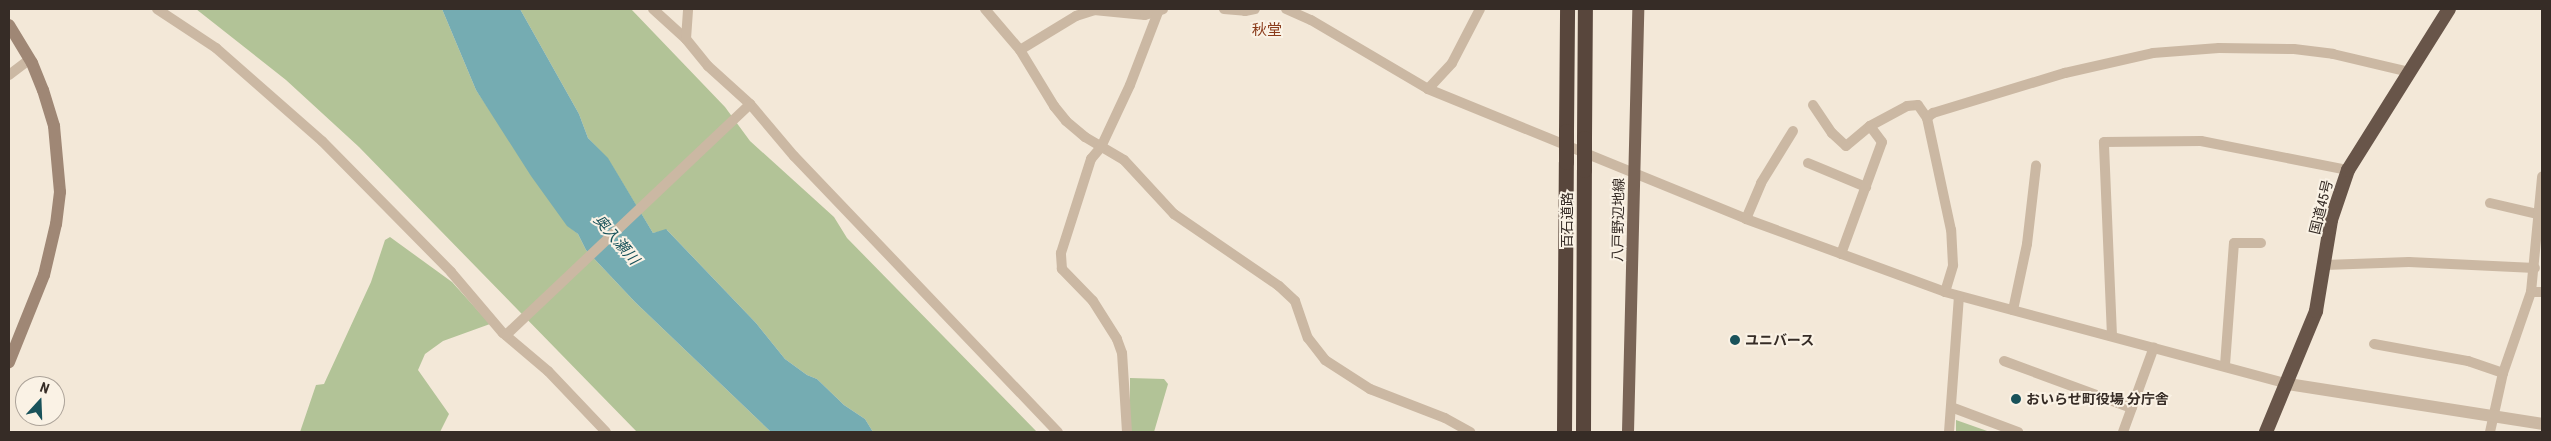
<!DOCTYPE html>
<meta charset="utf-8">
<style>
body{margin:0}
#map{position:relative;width:2551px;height:441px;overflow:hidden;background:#f3e8d8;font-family:"Roboto Condensed","Noto Sans JP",sans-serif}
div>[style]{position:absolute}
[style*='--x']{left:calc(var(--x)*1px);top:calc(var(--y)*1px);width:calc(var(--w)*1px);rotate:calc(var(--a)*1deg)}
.green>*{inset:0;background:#b2c397}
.water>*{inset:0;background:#75acb2}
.minor>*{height:10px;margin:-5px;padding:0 5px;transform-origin:5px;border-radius:5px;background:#cbb8a3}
.tertiary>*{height:12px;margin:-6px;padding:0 6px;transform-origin:6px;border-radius:6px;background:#cbb8a3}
.secondary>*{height:12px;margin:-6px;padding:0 6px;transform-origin:6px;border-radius:6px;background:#9f8775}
.primary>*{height:12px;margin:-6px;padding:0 6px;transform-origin:6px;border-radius:6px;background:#796456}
.trunk>*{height:14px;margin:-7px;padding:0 7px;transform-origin:7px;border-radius:7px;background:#685549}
.motorway>*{height:15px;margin:-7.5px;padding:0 7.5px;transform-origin:7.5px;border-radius:7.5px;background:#58463c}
.motorway-bridge>*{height:15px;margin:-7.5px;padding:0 7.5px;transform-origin:7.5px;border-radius:7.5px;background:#58463c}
.dots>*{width:14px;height:14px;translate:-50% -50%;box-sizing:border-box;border:2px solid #faf2e5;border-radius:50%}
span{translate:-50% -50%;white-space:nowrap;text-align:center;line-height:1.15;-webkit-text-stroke:4px #faf2e5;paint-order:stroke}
.street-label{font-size:14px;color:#362c26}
.poi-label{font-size:14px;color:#362c26;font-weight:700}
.left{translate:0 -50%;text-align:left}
.neighbourhood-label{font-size:15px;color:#8a3b1a}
.water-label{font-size:15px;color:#19525a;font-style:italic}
.frame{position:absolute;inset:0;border:10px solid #362c26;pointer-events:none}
.north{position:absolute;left:15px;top:376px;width:50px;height:50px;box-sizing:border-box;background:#faf2e5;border:1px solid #aca399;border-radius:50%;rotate:20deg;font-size:14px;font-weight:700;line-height:20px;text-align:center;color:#362c26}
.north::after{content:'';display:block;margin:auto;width:18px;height:22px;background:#19525a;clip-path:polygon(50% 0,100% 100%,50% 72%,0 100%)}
</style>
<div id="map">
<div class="green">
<div style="clip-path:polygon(196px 9px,442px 9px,476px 90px,567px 225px,578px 234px,586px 250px,635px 302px,771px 432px,637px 432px,359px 147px,286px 80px)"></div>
<div style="clip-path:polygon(520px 9px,631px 9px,725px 107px,750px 141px,834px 217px,847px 238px,1037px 432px,873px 432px,865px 419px,844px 405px,817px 379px,807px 375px,785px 359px,756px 323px,667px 230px,653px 233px,608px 159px,588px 138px,579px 114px)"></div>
<div style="clip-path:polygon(390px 237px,452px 282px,490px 324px,443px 341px,425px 354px,418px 370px,449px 414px,440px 432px,300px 432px,316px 385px,324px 384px,371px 282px,385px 240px)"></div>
<div style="clip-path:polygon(1130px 378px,1164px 379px,1168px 384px,1154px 432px,1130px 432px)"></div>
<div style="clip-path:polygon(1956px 420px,1990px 432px,1956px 432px)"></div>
</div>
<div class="water">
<div style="clip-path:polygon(442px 9px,520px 9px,579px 114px,588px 138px,608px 158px,653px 233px,666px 229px,756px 323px,785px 359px,807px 375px,817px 379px,844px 405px,865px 419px,873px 432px,771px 432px,635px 302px,586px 250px,578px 234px,567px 226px,531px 176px,476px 90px)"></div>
</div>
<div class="minor">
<div style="--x:157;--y:9;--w:71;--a:33.5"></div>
<div style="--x:216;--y:48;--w:141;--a:41.3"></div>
<div style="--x:322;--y:141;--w:184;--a:45.4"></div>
<div style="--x:451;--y:272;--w:80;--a:49.6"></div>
<div style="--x:503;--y:333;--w:59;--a:40.2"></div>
<div style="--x:548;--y:371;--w:84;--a:46.4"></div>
<div style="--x:653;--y:9;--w:45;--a:42.3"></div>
<div style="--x:686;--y:39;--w:35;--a:51"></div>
<div style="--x:708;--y:66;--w:57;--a:42.1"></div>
<div style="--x:750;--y:104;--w:68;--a:49.8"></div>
<div style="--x:794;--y:156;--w:382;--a:46.3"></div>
<div style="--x:985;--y:9;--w:54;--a:49.5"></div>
<div style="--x:1020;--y:50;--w:66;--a:58.7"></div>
<div style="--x:1054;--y:106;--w:19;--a:51"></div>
<div style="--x:1066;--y:121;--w:25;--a:40"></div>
<div style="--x:1085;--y:137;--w:45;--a:30.5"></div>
<div style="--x:1124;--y:160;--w:74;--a:47.2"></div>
<div style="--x:1174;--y:214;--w:127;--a:34.4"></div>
<div style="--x:1279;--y:286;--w:22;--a:43"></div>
<div style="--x:1295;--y:301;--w:39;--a:71"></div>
<div style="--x:1308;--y:338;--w:28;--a:52"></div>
<div style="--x:1325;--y:360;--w:54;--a:32.8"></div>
<div style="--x:1370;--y:389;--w:80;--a:21.1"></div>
<div style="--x:1445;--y:418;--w:29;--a:29"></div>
<div style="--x:1224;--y:9;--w:21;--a:5"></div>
<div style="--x:1245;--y:11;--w:10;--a:-11"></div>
<div style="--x:1286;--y:9;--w:27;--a:24"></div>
<div style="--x:1311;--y:20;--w:136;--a:30.5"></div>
<div style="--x:1428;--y:89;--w:344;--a:22.2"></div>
<div style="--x:1746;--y:219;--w:212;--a:20.1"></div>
<div style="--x:1945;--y:292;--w:355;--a:15"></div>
<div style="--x:686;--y:39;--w:30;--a:-86"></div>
<div style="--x:1020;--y:50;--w:66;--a:-31.3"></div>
<div style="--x:1076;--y:16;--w:19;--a:-18"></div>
<div style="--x:1094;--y:10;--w:51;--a:5.6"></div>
<div style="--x:1145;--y:15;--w:19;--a:-18"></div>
<div style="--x:9;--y:75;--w:26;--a:-37"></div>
<div style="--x:1428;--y:89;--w:35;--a:-47"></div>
<div style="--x:1452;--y:63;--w:61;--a:-62.6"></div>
<div style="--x:1813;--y:105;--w:34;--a:56"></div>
<div style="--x:1832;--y:133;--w:19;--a:43"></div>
<div style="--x:1846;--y:146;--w:31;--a:-40"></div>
<div style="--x:1870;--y:126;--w:42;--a:-28.4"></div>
<div style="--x:1907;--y:106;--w:11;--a:-5"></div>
<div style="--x:1918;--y:105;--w:16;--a:55"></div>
<div style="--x:1808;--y:163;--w:63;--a:22.5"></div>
<div style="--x:2490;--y:203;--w:48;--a:13.2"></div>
<div style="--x:1746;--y:219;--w:39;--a:-67"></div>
<div style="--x:1761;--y:183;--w:61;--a:-58.4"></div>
<div style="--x:1841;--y:254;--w:119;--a:-69.9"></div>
<div style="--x:1882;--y:142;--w:20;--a:-127"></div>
<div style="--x:2325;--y:265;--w:84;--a:-2"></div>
<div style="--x:2409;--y:262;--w:126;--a:2.7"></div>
<div style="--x:1945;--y:292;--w:28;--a:-73"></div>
<div style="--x:1953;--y:265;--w:35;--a:-93"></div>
<div style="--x:1951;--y:230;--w:115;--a:-102.1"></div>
<div style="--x:1927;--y:118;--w:8;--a:-40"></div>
<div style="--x:1933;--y:113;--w:138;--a:-16.9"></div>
<div style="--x:2065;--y:73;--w:90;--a:-12.8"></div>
<div style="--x:2153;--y:53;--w:66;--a:-4.3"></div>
<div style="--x:2219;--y:48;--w:75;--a:0.8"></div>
<div style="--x:2294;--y:49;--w:39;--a:7"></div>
<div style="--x:2333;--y:54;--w:79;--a:13.2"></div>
<div style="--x:2531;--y:292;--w:11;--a:0"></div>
<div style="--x:2013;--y:310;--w:67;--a:-78"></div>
<div style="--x:2027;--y:244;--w:79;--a:-83.4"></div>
<div style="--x:506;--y:335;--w:336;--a:-43.4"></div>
<div style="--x:2112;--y:336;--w:194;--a:-92.4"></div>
<div style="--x:2104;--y:142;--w:97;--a:-0.6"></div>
<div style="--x:2201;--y:141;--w:150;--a:11.2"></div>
<div style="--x:2374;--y:344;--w:96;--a:10.3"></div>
<div style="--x:2468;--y:361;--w:37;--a:19"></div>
<div style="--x:2004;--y:361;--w:136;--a:20.2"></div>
<div style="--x:2225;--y:365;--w:122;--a:-85.8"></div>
<div style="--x:2234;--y:243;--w:27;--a:0"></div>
<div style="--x:1951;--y:407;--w:72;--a:20.5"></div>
<div style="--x:1127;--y:432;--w:79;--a:-93.6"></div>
<div style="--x:1122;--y:353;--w:15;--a:-110"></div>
<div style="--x:1117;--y:339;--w:45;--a:-122.3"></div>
<div style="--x:1093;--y:301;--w:45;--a:-134.1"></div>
<div style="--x:1062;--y:269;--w:16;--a:-94"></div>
<div style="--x:1061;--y:253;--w:99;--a:-72.3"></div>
<div style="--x:1091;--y:159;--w:16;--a:-50"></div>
<div style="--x:1101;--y:147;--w:68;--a:-64.9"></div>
<div style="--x:1130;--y:85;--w:78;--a:-69"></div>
<div style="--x:1949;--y:432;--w:136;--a:-85.8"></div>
<div style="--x:2123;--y:432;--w:90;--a:-70"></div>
<div style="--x:2490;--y:432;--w:60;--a:-77.6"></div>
<div style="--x:2503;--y:373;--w:86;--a:-70.9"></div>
<div style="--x:2531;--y:292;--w:116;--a:-84.5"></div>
</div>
<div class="tertiary">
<div style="--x:2288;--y:384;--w:257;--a:8.9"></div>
</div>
<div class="secondary">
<div style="--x:9;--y:25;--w:44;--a:58.8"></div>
<div style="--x:32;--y:63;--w:29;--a:68"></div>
<div style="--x:43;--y:90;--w:38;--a:73"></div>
<div style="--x:54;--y:126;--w:66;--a:84.8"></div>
<div style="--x:60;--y:192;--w:32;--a:97"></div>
<div style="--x:56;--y:224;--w:52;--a:103.2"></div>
<div style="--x:44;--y:275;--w:94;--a:111.9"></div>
</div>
<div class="primary">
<div style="--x:1628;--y:432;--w:423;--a:-88.6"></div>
</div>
<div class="trunk">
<div style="--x:2266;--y:432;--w:131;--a:-67.5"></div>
<div style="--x:2316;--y:311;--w:92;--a:-80.6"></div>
<div style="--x:2331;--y:220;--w:53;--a:-71.2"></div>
<div style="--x:2348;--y:170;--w:190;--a:-57.9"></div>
</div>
<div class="motorway">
<div style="--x:1566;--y:131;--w:122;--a:-89.5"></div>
<div style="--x:1584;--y:138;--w:129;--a:-89.6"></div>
<div style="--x:1564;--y:432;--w:270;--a:-89.6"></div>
<div style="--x:1583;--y:432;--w:262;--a:-89.8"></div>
</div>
<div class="motorway-bridge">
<div style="--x:1566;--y:162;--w:31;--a:-90"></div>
<div style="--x:1584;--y:170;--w:32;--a:-90"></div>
</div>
<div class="dots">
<div style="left:1735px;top:340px;background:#19525a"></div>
<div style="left:2016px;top:399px;background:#19525a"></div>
</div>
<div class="street-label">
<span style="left:2321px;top:207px;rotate:-76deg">国道45号</span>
<span style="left:1567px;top:220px;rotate:-90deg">百石道路</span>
<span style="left:1618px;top:220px;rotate:-89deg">八戸野辺地線</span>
</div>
<div class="poi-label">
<span class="left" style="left:1745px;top:340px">ユニバース</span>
<span class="left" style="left:2026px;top:399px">おいらせ町役場 分庁舎</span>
</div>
<div class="neighbourhood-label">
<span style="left:1267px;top:31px">秋堂</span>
</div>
<div class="water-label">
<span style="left:616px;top:240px;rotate:49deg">奥入瀬川</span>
</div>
<div class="frame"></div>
<div class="north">N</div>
</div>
